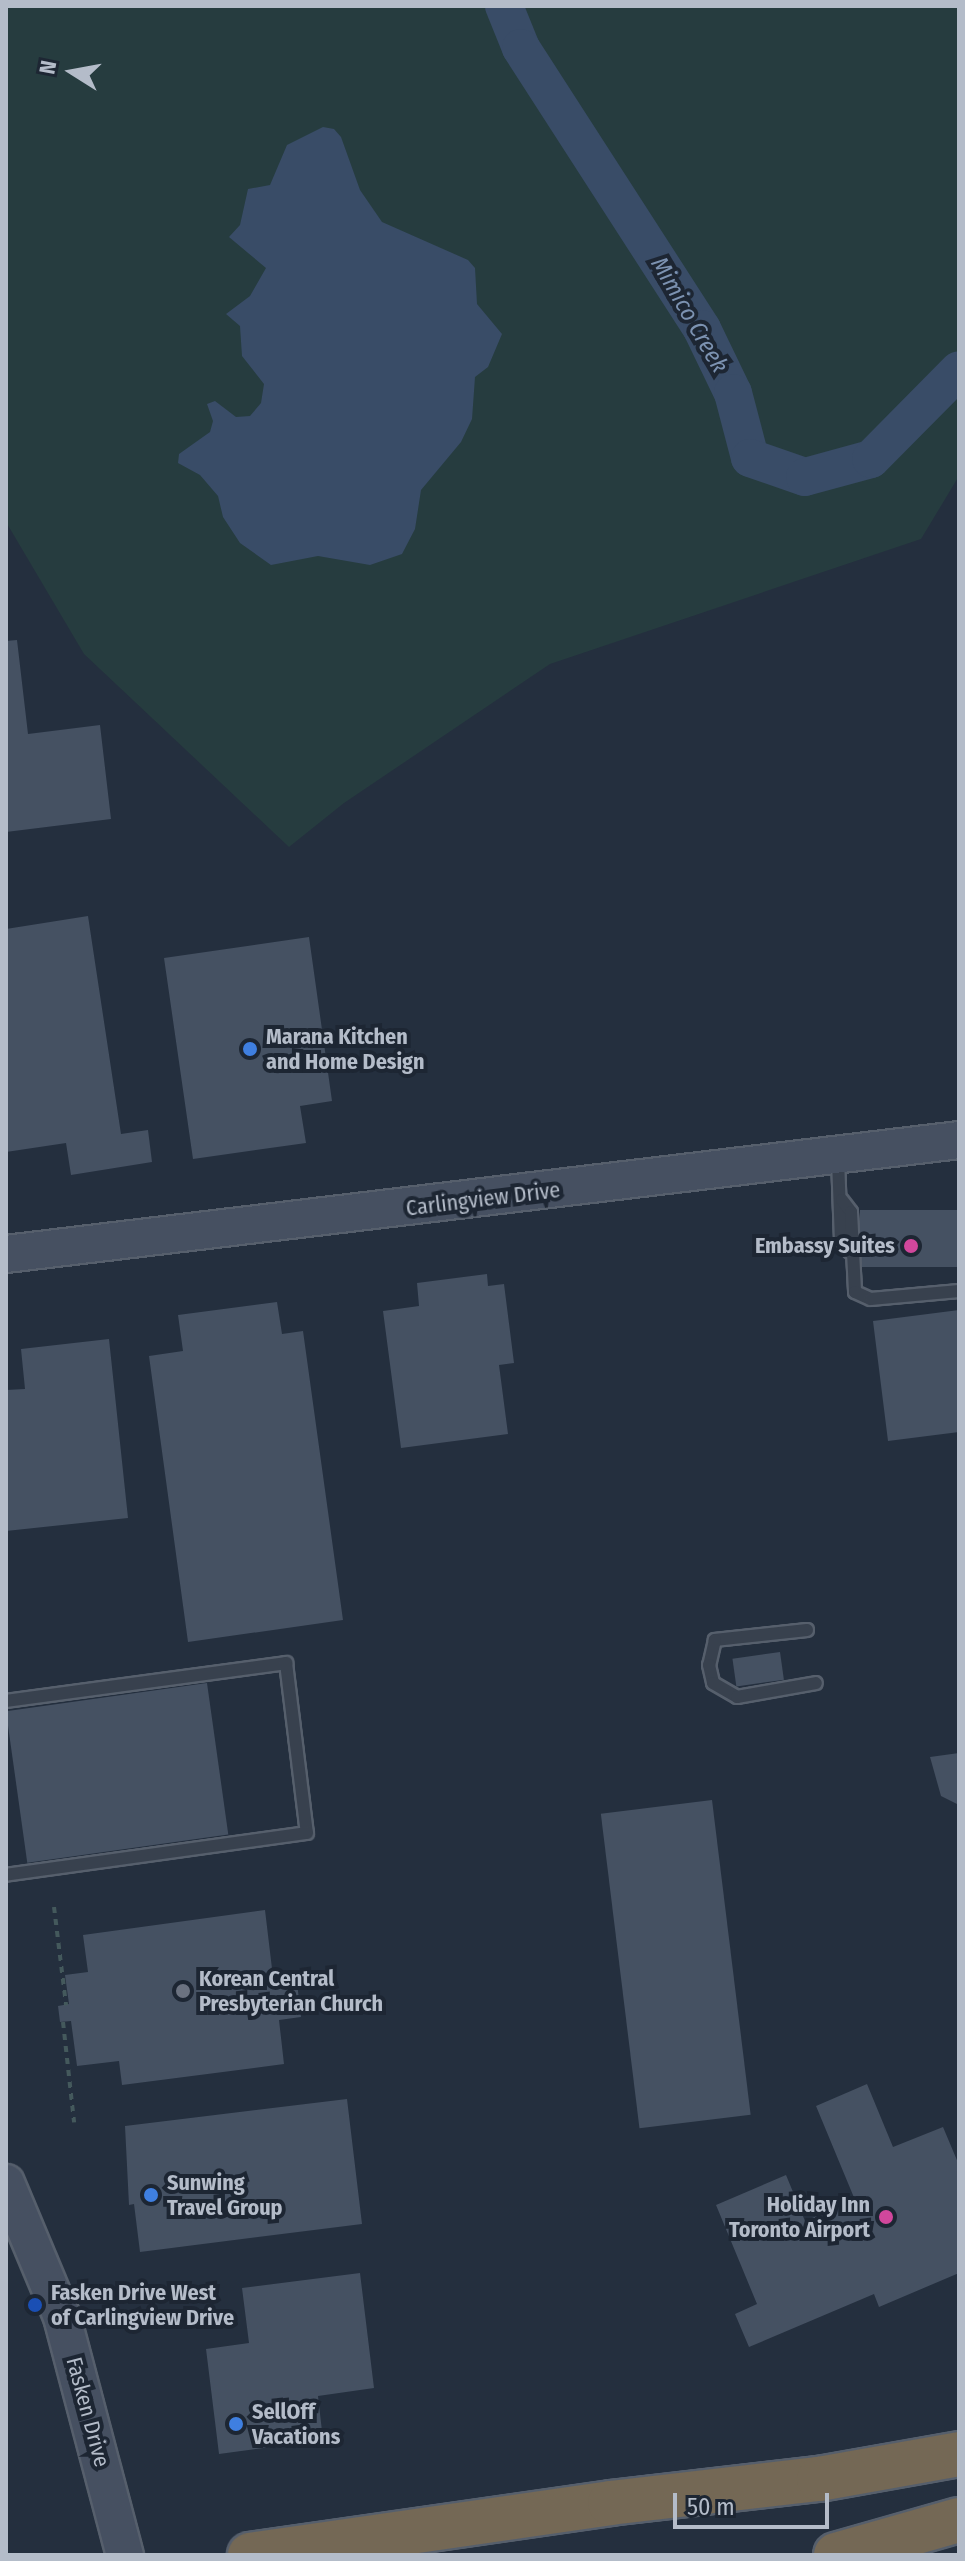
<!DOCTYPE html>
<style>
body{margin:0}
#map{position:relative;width:965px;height:2561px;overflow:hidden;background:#242f3e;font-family:"Fira Sans Condensed",sans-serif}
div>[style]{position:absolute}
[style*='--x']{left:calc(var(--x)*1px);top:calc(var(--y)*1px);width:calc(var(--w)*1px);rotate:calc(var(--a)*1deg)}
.green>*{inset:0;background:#263c3f}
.water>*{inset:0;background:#394c67}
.river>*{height:38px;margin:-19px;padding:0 19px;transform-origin:19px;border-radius:19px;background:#394c67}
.building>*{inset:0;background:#455162;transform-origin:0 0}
.path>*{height:4px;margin-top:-2px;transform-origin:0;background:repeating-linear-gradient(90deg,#44595c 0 6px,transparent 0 12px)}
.roads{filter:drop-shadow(2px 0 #565f6c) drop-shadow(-2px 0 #565f6c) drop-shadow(0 2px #565f6c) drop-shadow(0 -2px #565f6c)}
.lane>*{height:12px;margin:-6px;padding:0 6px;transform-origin:6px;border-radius:6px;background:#38414e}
.secondary>*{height:36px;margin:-18px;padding:0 18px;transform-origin:18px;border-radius:18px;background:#465061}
.highway>*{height:44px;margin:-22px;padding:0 22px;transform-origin:22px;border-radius:22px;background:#746855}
.dots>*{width:22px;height:22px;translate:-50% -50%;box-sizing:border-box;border:4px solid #1d2633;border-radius:50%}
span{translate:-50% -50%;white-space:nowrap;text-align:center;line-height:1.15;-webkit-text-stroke:8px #1d2633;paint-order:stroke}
.poi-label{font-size:22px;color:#b4bcc9;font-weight:700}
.left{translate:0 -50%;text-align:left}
.right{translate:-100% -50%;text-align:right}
.street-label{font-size:22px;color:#b4bcc9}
.water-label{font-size:24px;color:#7c92b1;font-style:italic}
.frame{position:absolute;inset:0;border:8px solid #b4bcc9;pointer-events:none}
.north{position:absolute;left:32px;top:32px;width:80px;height:80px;-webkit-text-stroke:6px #1d2633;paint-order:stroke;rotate:281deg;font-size:22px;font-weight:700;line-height:32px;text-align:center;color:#b4bcc9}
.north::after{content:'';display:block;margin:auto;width:28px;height:36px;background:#b4bcc9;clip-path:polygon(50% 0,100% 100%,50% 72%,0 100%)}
.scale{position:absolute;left:673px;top:2493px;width:156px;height:36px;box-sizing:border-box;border:4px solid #b4bcc9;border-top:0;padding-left:10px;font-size:24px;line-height:28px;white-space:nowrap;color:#b4bcc9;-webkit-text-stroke:6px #1d2633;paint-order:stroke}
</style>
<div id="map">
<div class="green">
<div style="clip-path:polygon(6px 6px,959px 6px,959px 476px,921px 539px,550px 664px,344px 803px,289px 847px,84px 654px,6px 522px)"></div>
</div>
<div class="water">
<div style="clip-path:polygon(323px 127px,334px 129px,341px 137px,360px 190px,382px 222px,468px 260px,475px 268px,477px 304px,502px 334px,488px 367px,475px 377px,472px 419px,461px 442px,421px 490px,415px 529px,402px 554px,370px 565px,318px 556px,271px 565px,240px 543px,223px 517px,218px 496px,200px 475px,178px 463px,179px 454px,210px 432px,213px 421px,207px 404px,215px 401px,236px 417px,250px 416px,261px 403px,264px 384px,242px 356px,240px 326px,226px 314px,250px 296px,266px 268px,229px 237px,240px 225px,248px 189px,270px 185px,287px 145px)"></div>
</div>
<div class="river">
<div style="--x:504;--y:6;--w:45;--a:68"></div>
<div style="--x:521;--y:48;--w:334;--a:57.2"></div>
<div style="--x:702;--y:329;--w:71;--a:64.2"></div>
<div style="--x:733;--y:393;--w:67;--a:75.3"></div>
<div style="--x:750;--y:458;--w:58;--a:19.1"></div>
<div style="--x:805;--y:477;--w:68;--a:-15.3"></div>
<div style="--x:871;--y:459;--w:125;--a:-45.3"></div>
</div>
<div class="building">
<div style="clip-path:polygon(17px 640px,28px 734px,100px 725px,111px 819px,6px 832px,6px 641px)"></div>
<div style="clip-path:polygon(88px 916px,121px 1134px,148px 1130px,152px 1162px,71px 1175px,66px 1143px,6px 1152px,6px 929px)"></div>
<div style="clip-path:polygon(309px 937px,332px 1101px,300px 1106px,306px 1143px,193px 1159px,164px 958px)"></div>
<div style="left:959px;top:1210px;width:57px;height:99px;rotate:90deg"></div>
<div style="clip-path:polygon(487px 1274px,488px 1286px,504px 1284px,514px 1363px,499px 1365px,508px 1434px,401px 1448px,383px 1311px,419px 1306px,417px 1283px)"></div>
<div style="clip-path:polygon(277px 1302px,282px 1334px,303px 1331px,343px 1620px,188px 1642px,149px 1356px,183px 1351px,178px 1315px)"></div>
<div style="clip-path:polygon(959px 1310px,959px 1432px,888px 1441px,873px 1321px)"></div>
<div style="clip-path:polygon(109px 1339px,128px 1518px,6px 1531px,6px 1390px,25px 1389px,21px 1349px)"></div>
<div style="left:780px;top:1652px;width:28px;height:48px;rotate:82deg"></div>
<div style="left:207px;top:1683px;width:153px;height:203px;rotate:82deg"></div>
<div style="clip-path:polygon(959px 1753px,959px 1805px,941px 1796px,930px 1757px)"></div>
<div style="left:712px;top:1800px;width:317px;height:112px;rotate:83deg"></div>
<div style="clip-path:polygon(265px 1910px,273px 1977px,296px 1974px,301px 2017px,279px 2020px,284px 2064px,122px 2085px,119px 2061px,77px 2066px,71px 2021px,60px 2022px,58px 2006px,69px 2004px,65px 1975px,88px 1972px,83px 1935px)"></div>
<div style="clip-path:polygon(867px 2084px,893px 2147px,943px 2127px,959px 2165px,959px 2273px,879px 2307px,874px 2294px,749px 2347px,735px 2314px,757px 2304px,716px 2205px,786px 2175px,805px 2221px,855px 2200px,816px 2106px)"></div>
<div style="clip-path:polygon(347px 2099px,362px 2224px,140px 2252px,134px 2204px,129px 2205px,125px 2126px)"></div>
<div style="clip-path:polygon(360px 2273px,374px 2388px,318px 2396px,323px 2440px,219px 2454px,206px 2349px,249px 2343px,242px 2288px)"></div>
</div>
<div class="path">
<div style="--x:54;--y:1907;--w:99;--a:83"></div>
<div style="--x:63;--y:2022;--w:101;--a:83.7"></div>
</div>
<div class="roads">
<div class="lane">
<div style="--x:838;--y:1159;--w:82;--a:87.9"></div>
<div style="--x:841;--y:1241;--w:14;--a:51"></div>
<div style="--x:842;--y:1200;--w:15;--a:53"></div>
<div style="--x:851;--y:1212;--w:80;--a:87.1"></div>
<div style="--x:855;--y:1292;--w:17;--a:24"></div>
<div style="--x:871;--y:1299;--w:88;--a:-5.2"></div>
<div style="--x:807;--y:1630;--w:93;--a:173.8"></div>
<div style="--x:715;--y:1640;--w:26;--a:103"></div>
<div style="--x:709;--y:1665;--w:18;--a:77"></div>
<div style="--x:713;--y:1683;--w:28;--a:30"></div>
<div style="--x:737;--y:1697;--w:80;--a:-10"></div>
<div style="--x:6;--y:1701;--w:283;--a:-7.7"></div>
<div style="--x:286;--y:1663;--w:171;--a:83"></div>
<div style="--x:307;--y:1833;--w:304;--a:172.1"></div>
</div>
<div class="secondary">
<div style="--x:6;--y:1254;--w:960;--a:-6.82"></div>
<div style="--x:6;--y:2183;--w:145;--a:67.3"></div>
<div style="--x:62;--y:2317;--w:246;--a:75.2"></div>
</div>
<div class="highway">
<div style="--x:250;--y:2555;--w:364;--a:-8.2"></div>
<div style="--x:610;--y:2503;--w:210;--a:-6.6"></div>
<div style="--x:819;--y:2479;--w:142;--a:-10.1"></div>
<div style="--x:836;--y:2555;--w:128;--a:-15.9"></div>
</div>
</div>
<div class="dots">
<div style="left:250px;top:1049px;background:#3f7fe0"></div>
<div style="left:911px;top:1246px;background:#d1479c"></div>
<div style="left:183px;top:1991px;background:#6b7280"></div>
<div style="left:151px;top:2195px;background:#3f7fe0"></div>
<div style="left:886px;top:2217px;background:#d1479c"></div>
<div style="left:35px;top:2305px;background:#1a4fb4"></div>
<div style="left:236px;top:2424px;background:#3f7fe0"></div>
</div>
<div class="poi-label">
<span class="left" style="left:266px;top:1049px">Marana Kitchen<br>and Home Design</span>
<span class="right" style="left:895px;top:1246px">Embassy Suites</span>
<span class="left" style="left:199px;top:1991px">Korean Central<br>Presbyterian Church</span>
<span class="left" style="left:167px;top:2195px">Sunwing<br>Travel Group</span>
<span class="right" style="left:870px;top:2217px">Holiday Inn<br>Toronto Airport</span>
<span class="left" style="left:51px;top:2305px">Fasken Drive West<br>of Carlingview Drive</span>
<span class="left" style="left:252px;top:2424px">SellOff<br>Vacations</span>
</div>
<div class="street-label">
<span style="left:483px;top:1199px;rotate:-7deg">Carlingview Drive</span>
<span style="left:88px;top:2412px;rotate:75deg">Fasken Drive</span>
</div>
<div class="water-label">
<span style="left:689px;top:315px;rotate:60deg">Mimico Creek</span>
</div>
<div class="frame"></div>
<div class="north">N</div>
<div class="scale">50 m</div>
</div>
